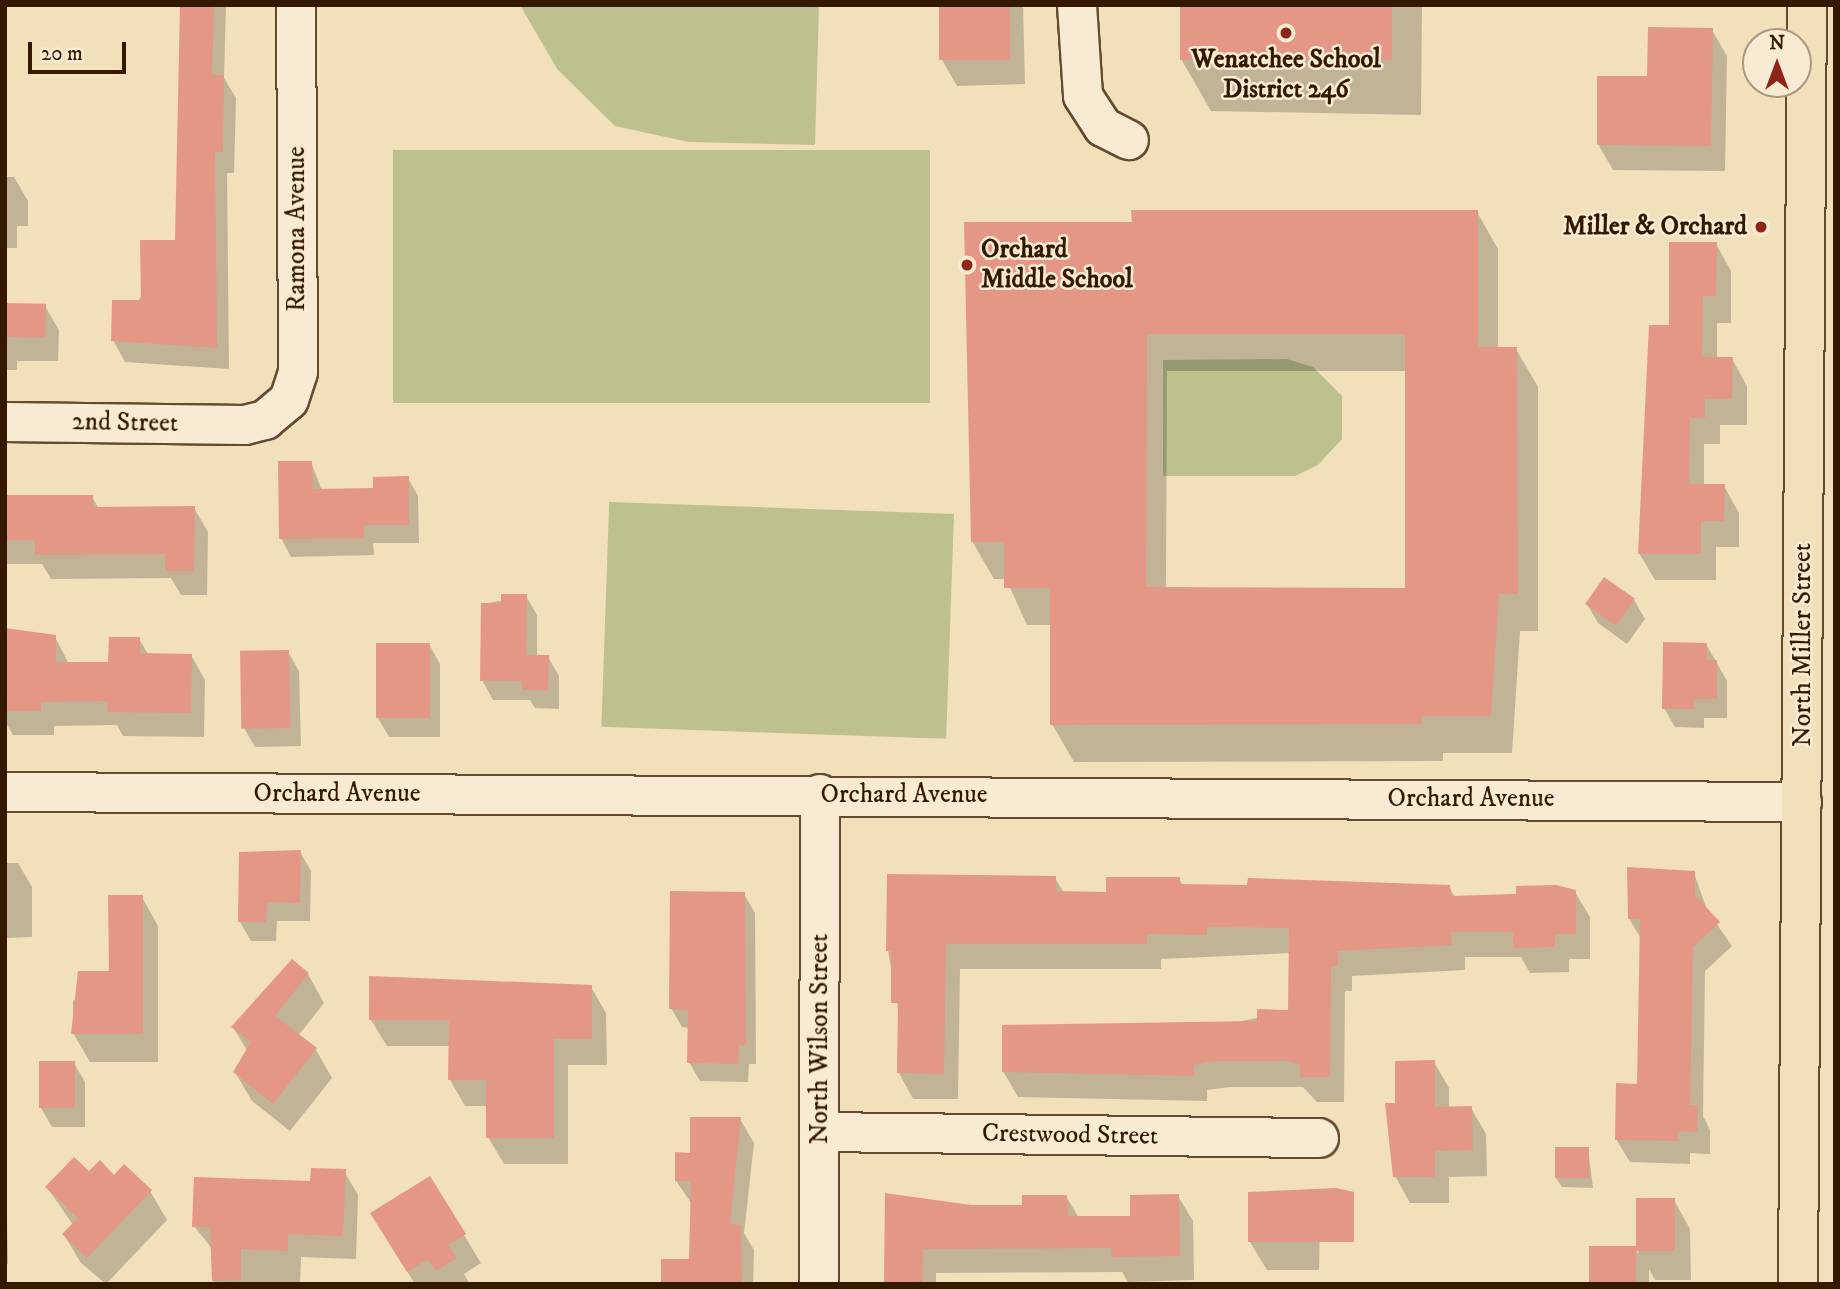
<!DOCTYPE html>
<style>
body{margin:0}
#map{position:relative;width:1840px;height:1289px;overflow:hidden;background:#f2e0bb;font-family:"IM FELL DW Pica",serif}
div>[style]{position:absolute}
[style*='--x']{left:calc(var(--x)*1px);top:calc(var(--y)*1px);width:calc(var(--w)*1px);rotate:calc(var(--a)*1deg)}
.green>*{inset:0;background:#bdc18e;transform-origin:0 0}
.shadow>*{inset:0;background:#0003}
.building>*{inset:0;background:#e49784;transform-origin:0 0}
.roads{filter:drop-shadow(2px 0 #644a2f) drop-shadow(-2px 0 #644a2f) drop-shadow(0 2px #644a2f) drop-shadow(0 -2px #644a2f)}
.minor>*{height:38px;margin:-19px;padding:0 19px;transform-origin:19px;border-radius:19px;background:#f7ebd3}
.major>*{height:38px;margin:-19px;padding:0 19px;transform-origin:19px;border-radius:19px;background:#f2e0bb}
.dots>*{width:19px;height:19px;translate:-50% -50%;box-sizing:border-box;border:4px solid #f7ebd3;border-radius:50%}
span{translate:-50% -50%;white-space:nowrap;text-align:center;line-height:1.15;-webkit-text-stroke:5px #f7ebd3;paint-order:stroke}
.poi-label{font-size:26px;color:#341800;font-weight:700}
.right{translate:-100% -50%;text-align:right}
.left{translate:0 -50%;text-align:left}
.street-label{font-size:26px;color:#341800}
.frame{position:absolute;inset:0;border:7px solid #341800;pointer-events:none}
.north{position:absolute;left:1742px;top:28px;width:70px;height:70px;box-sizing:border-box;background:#f7ebd3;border:2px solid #a9977f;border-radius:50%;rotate:0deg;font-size:19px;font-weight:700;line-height:28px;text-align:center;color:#341800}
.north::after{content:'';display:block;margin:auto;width:24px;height:32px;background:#8f2418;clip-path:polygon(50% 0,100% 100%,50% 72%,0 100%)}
.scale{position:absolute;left:28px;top:42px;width:98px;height:32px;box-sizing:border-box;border:4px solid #341800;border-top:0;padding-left:9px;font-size:21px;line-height:24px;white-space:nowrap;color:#341800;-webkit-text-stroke:5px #f7ebd3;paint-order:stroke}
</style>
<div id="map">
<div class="green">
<div style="clip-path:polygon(520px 5px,819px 5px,815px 145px,689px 142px,615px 126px,557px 69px)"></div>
<div style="left:393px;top:150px;width:537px;height:253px"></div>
<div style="clip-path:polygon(1287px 359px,1313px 367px,1342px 396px,1342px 439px,1318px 465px,1295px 476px,1163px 476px,1163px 360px)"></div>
<div style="left:954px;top:514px;width:225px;height:345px;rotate:92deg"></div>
</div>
<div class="shadow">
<div style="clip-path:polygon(181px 5px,226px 5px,224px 78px,236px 98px,234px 173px,227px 173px,229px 369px,125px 362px,113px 340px,176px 241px)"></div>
<div style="clip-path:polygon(944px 5px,1023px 5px,1025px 84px,957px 86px,942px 60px)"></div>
<div style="clip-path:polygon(1181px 5px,1422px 5px,1421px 115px,1211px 111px,1181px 59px)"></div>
<div style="clip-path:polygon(1712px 30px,1727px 56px,1725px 171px,1613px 170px,1598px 144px,1649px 78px)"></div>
<div style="clip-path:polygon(5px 177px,14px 177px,28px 201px,28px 226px,17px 226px,17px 248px,5px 248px)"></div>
<div style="clip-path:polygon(evenodd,1477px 212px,1498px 249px,1498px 349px,1516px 349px,1538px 387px,1538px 631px,1520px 631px,1512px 753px,1443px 753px,1443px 761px,1074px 762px,1052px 724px,1052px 625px,1027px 625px,1006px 579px,994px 579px,972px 541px,1133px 224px,1477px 212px,1167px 371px,1407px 371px,1406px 590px,1166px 589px,1167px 371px)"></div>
<div style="clip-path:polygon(1716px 244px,1731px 271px,1731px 323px,1717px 323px,1717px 359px,1732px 359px,1747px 386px,1747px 425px,1720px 425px,1720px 444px,1704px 444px,1704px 486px,1724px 486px,1739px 513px,1739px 547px,1716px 547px,1716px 580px,1655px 580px,1639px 553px,1670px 327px)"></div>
<div style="clip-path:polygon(5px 305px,45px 306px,59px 330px,58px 361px,17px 361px,17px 370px,5px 370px)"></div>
<div style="clip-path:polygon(311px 462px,322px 491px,375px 490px,408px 478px,418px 496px,419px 543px,373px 543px,374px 555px,291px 557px,281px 538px)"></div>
<div style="clip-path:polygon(5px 495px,92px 497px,99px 509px,194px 508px,208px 532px,207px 595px,181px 595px,171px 578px,51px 579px,42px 564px,5px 564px)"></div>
<div style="clip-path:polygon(526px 596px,537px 615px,537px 657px,548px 657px,559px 676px,559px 709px,535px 708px,530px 700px,493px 700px,482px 680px,483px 604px)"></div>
<div style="clip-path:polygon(1634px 600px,1645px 619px,1627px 644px,1598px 623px,1587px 604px)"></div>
<div style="clip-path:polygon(5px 630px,55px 637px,69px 664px,110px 663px,139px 639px,148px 654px,191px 655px,205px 680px,204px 737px,123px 736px,117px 725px,54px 726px,54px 735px,13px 735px,5px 721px)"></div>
<div style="clip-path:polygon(429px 644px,440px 664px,440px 737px,389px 737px,378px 718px)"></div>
<div style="clip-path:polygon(1706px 644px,1727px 681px,1727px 718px,1704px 718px,1704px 728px,1675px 727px,1664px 708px)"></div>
<div style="clip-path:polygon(288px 652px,299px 671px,301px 746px,255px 747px,244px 728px,266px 653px)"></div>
<div style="clip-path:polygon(300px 852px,311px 871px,310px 921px,277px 921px,276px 941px,251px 941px,240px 922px)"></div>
<div style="clip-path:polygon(5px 863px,18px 863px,32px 887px,32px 937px,5px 938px)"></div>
<div style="clip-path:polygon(1694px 873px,1707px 910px,1732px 946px,1705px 971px,1703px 1116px,1710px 1130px,1710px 1154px,1690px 1153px,1690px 1164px,1630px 1162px,1616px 1139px,1639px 1086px,1642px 940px,1629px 919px)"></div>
<div style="clip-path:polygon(1055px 878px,1064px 893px,1107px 894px,1179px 879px,1183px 886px,1449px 887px,1455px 897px,1575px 892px,1590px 917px,1590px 959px,1569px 959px,1569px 972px,1530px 973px,1521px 957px,1465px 957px,1465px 970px,1352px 976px,1352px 991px,1345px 991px,1344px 1102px,1317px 1102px,1303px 1087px,1230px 1087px,1207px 1090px,1207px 1101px,1018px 1097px,1003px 1071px,1290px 1011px,1291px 953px,1161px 959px,1161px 969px,960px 969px,958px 1099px,913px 1099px,899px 1073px,899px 1014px,888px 951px)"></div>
<div style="clip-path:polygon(744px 894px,755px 913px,756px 1064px,749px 1064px,748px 1082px,700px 1081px,689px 1062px,689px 1028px,682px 1027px,671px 1008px)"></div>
<div style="clip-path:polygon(142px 897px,158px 926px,158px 1062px,90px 1062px,73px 1033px,73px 1001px,110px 973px)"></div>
<div style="clip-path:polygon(308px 974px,324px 1003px,298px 1036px,316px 1050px,332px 1078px,290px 1131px,252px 1101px,235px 1072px,248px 1052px,233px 1027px)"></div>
<div style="clip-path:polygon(591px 987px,606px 1013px,607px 1065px,568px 1065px,568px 1164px,504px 1164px,488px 1137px,488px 1106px,465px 1106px,450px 1080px,450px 1046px,387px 1046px,371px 1020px)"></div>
<div style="clip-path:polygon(1434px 1062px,1449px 1088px,1449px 1109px,1471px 1108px,1486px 1134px,1487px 1176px,1449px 1177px,1449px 1203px,1410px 1203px,1395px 1176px,1397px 1105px)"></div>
<div style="clip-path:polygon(74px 1063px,85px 1082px,85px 1127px,52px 1127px,41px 1108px)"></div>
<div style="clip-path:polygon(740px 1119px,754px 1143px,744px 1233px,754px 1250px,753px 1284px,662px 1284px,691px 1261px,692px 1204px,676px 1181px,692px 1155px)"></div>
<div style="clip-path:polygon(1588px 1149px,1593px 1188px,1562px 1187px,1556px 1178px)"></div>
<div style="clip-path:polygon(344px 1171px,358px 1195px,356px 1259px,301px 1257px,300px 1284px,214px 1284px,213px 1250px,194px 1226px)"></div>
<div style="clip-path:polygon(89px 1174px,150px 1191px,167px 1220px,106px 1284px,81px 1263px,64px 1235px,73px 1225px,47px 1187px)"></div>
<div style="clip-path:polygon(887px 1195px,970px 1207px,1024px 1207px,1066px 1196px,1079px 1218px,1132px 1218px,1178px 1196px,1193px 1221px,1194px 1280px,1128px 1282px,1122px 1272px,936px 1273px,936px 1284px,886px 1284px)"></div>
<div style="clip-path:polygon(1638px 1200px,1674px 1200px,1690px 1229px,1691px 1280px,1655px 1280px,1649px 1269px,1649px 1284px,1591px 1284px,1635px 1247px,1638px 1254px)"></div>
<div style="clip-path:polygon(5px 1214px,7px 1217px,8px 1264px,5px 1264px)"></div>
<div style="clip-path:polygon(1320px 1222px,1319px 1270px,1267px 1270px,1250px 1242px)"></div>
<div style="clip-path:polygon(464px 1235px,481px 1263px,464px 1274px,470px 1284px,415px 1284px,389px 1242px)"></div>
</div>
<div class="building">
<div style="clip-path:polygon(180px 5px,214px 5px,212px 75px,224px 75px,223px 152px,215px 152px,217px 348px,111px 341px,112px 300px,141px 300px,140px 240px,175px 240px)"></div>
<div style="left:939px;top:5px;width:71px;height:55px"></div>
<div style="left:1180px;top:5px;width:212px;height:55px"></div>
<div style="clip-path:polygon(1648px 27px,1713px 28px,1711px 146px,1597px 145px,1597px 76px,1647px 76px)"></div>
<div style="clip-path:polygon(evenodd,1131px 210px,1478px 210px,1478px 347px,1517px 347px,1518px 594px,1499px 594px,1491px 716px,1422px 716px,1422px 724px,1050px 725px,1050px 588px,1004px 588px,1004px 542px,971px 542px,964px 222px,1132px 222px,1131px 210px,1147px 334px,1405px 334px,1405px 588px,1146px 587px,1147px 334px)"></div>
<div style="clip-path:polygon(1669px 242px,1717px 242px,1716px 296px,1703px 296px,1702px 357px,1733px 357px,1732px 399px,1705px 399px,1705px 418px,1690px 418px,1689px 484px,1725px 484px,1724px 521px,1701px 521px,1701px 554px,1638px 554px,1649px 325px,1669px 325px)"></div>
<div style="left:5px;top:303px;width:41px;height:34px;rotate:1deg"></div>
<div style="clip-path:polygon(278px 461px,312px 461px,313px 489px,373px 488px,373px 477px,409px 476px,409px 525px,364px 525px,364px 538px,279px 539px)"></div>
<div style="clip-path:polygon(5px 495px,93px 495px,93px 507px,195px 506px,194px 571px,165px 571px,165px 554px,35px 555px,35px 540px,5px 540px)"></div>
<div style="left:1604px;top:577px;width:38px;height:33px;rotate:35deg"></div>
<div style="clip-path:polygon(501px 594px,527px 594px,526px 655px,549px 655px,548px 690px,522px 690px,522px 681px,480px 681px,481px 603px,501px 603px)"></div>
<div style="clip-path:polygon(5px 628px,56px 635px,56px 662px,108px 662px,109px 637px,140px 637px,140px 653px,192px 654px,191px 713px,107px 712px,108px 701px,41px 702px,41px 711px,5px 711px)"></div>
<div style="clip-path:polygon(1663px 642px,1707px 643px,1707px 660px,1717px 660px,1717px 699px,1694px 699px,1694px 709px,1662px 709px)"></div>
<div style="left:376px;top:643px;width:54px;height:75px"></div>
<div style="left:289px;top:650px;width:78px;height:49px;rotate:89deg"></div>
<div style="clip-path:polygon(301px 850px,300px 903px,267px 902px,266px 922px,238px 922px,239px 852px)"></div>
<div style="clip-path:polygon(1627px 867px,1695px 871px,1695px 895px,1720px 922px,1693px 947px,1690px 1105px,1698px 1105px,1697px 1132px,1678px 1131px,1678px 1141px,1615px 1140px,1616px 1083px,1637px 1084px,1640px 919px,1628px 919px)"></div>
<div style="clip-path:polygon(887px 874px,1056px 876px,1056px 891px,1106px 892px,1106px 877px,1180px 877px,1180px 884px,1247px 885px,1248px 878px,1450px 885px,1451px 896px,1516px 894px,1516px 886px,1556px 885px,1576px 890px,1576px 934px,1555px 934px,1555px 947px,1513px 948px,1513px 932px,1451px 932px,1452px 945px,1338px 951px,1338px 966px,1331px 966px,1330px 1077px,1300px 1077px,1300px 1065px,1287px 1061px,1214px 1061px,1194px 1065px,1194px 1076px,1002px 1072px,1002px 1025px,1257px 1021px,1257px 1009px,1288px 1010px,1289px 928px,1207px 927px,1207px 935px,1147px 934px,1147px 944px,946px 944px,944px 1074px,897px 1073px,898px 1003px,891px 1003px,891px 951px,886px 951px)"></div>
<div style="clip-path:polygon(670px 891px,745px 892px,746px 1045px,739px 1045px,738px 1064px,687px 1063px,688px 1010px,669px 1009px)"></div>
<div style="clip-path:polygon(108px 895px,143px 895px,143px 1034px,71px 1034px,78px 971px,109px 971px)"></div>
<div style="clip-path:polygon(292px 959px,309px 973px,275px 1016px,317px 1048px,273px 1104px,233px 1072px,251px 1042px,231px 1027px)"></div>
<div style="clip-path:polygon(369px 976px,592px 985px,592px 1039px,554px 1039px,554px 1138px,486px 1138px,486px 1080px,448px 1080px,449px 1020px,369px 1020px)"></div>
<div style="clip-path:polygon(1435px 1060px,1435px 1107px,1472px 1106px,1473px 1150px,1435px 1151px,1435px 1177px,1393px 1177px,1385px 1103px,1395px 1103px,1395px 1061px)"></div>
<div style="left:75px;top:1061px;width:47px;height:36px;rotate:90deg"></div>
<div style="clip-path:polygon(690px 1117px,741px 1117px,730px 1224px,741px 1225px,742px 1284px,661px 1284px,661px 1259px,689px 1259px,691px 1181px,675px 1181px,675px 1152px,690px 1153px)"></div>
<div style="left:1555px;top:1147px;width:34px;height:31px"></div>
<div style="clip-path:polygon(74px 1157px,89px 1171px,100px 1160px,114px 1175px,124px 1164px,152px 1190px,87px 1258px,62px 1234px,78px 1218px,45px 1187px)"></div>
<div style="clip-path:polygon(311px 1168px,346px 1169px,343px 1236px,288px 1234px,288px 1251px,241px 1249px,241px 1280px,212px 1281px,210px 1227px,192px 1227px,194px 1177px,310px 1181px)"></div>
<div style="clip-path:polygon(430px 1176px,466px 1234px,448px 1245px,457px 1258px,436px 1271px,428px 1259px,407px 1272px,370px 1213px)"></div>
<div style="clip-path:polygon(1336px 1188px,1354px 1192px,1354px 1242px,1248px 1242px,1248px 1192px)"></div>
<div style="clip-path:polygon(885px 1193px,971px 1205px,1022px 1205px,1022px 1195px,1067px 1195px,1068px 1216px,1130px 1216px,1130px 1195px,1179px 1194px,1180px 1256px,1112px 1257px,1111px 1248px,923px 1249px,922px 1284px,884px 1284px)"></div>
<div style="left:1675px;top:1198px;width:53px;height:39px;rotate:90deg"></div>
<div style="left:1589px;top:1246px;width:47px;height:38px"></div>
</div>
<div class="roads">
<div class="minor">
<div style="--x:1077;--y:5;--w:91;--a:86.2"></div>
<div style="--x:1083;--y:96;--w:37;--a:57"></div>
<div style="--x:1103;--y:127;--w:29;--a:27"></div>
<div style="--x:5;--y:422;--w:240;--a:0.7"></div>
<div style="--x:245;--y:425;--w:21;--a:-14"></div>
<div style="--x:265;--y:420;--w:31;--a:-40"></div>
<div style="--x:289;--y:400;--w:29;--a:-72"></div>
<div style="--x:298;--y:372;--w:367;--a:-90.3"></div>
<div style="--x:5;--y:792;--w:1797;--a:0.32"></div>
<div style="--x:820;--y:1132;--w:499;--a:0.7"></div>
<div style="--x:819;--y:1284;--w:490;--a:-89.9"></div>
</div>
<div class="major">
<div style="--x:1798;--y:1284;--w:1279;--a:-89.6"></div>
</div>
</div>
<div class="dots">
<div style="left:1286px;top:33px;background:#8f2418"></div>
<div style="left:1761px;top:227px;background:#8f2418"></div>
<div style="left:967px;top:265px;background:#8f2418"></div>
</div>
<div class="poi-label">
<span style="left:1286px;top:75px">Wenatchee School<br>District 246</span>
<span class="right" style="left:1747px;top:227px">Miller &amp; Orchard</span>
<span class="left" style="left:981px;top:265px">Orchard<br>Middle School</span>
</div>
<div class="street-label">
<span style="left:297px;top:229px;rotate:-90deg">Ramona Avenue</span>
<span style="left:125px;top:423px;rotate:1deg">2nd Street</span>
<span style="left:1803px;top:645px;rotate:-90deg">North Miller Street</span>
<span style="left:337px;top:794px">Orchard Avenue</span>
<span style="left:904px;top:795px">Orchard Avenue</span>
<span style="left:1471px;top:799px">Orchard Avenue</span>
<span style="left:820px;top:1039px;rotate:-90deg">North Wilson Street</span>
<span style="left:1070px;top:1135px;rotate:1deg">Crestwood Street</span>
</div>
<div class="frame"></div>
<div class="north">N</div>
<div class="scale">20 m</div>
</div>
